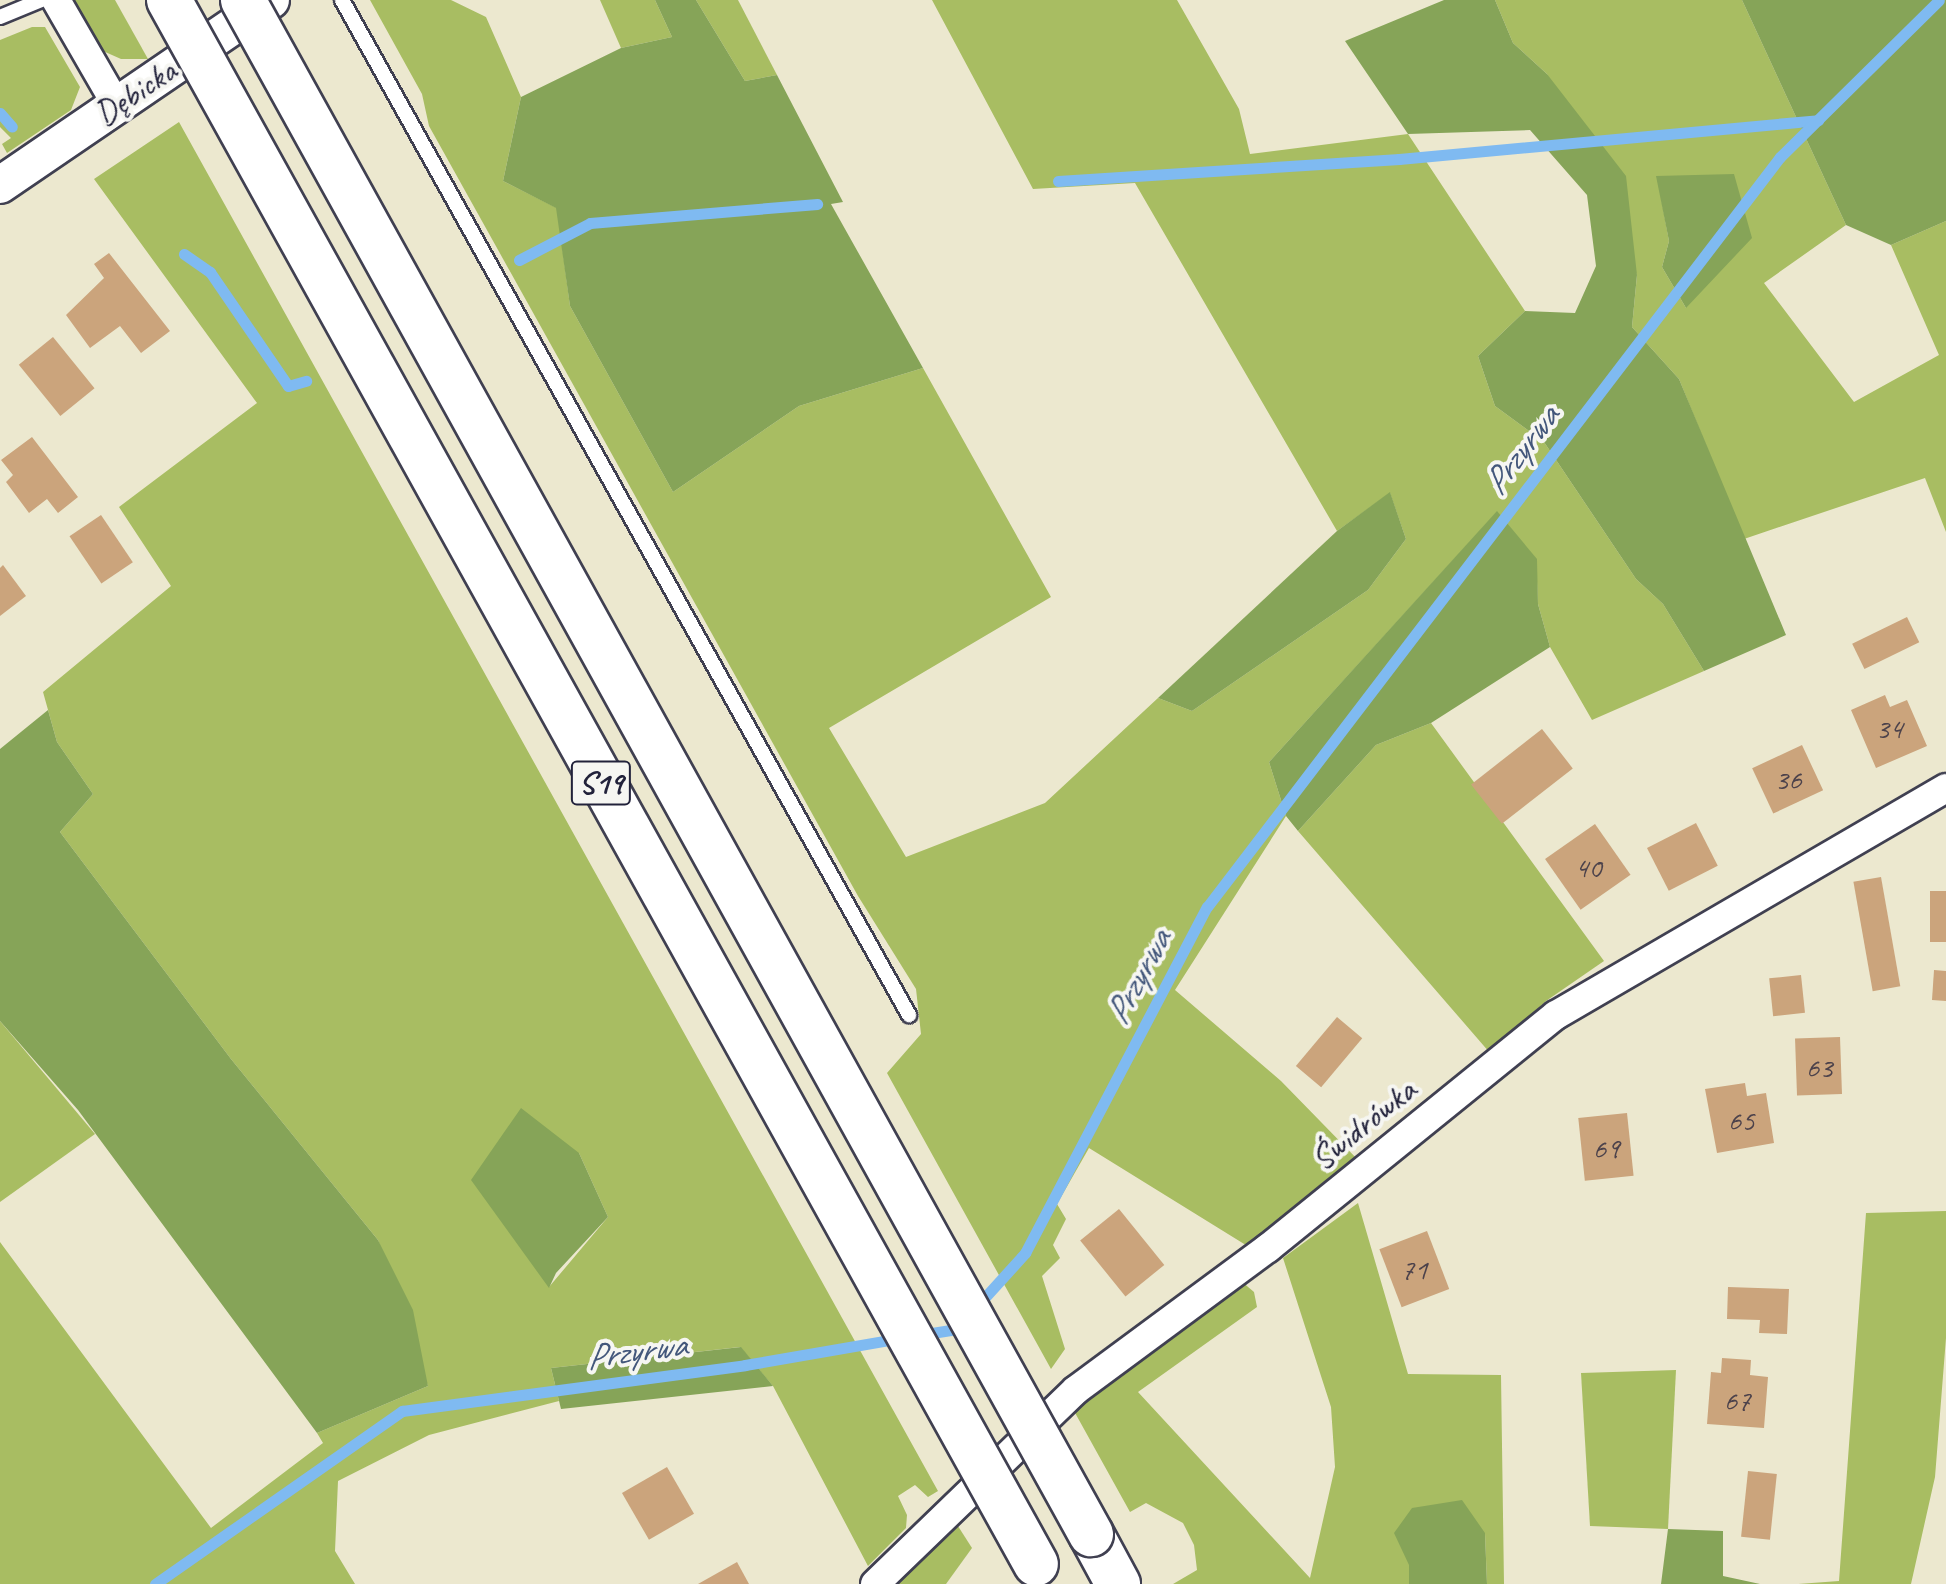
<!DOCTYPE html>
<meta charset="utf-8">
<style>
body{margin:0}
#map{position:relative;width:1946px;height:1584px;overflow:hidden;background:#ece8cf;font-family:Caveat,sans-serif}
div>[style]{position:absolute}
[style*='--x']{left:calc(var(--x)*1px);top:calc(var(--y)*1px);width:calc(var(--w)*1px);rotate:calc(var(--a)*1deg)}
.green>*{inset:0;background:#a8bd62}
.forest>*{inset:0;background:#86a458}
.stream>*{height:11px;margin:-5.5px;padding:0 5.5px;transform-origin:5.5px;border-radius:5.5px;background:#7fbaf1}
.building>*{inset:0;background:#cba47c;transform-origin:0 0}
.roads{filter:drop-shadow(2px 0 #404051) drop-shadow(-2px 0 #404051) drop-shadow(0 2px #404051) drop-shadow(0 -2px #404051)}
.service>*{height:14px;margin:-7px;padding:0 7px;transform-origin:7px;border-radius:7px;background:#fff}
.minor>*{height:28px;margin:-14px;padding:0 14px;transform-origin:14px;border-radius:14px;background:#fff}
.tertiary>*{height:36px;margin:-18px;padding:0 18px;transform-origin:18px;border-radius:18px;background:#fff}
.motorway>*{height:44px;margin:-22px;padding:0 22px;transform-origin:22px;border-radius:22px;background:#fff}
.bridges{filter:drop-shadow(2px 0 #404051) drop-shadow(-2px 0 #404051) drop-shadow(0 2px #404051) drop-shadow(0 -2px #404051)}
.motorway-bridge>*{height:44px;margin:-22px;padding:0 22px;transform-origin:22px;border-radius:22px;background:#fff}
span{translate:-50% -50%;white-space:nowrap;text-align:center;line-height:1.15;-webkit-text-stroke:8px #f6f6f2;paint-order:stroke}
.number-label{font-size:30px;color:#4c424b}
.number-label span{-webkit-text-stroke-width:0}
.shield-label span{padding:2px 6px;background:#f6f6f2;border:2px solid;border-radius:6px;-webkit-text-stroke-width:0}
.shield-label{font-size:32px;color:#22223b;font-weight:700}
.street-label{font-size:34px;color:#22223b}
.water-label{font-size:36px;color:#43577b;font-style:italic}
</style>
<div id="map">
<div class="green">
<div style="clip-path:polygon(72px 0,115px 0,148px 59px,121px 59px,103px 51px)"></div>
<div style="clip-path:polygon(370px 0,451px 0,486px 17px,521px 97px,503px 181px,557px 208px,570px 306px,673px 492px,799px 406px,923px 368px,1051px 597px,829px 728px,906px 857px,1045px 803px,1158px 698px,1192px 711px,1368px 590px,1406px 539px,1390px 493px,1337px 531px,1135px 183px,1033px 189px,932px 0,1177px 0,1239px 109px,1250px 154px,1408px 134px,1525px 311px,1478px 356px,1495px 406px,1544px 442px,1636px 579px,1663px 604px,1704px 671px,1592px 720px,1550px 647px,1538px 604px,1536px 559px,1497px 512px,1269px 762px,1286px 816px,1175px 990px,1281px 1081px,1361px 1163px,1249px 1247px,1089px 1148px,1057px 1204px,1066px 1219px,1053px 1245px,1060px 1258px,1042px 1276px,1065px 1349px,1051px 1369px,887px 1073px,921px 1034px,916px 989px,858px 896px,429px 126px,422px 94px)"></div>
<div style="clip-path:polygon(600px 0,655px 0,672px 37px,621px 48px)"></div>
<div style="clip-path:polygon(696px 0,738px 0,777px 75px,745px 81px)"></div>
<div style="clip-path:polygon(evenodd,1495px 0,1742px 0,1846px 225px,1764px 283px,1854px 402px,1939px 355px,1891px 245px,1946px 221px,1946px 532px,1925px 478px,1744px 539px,1679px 379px,1632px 327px,1637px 275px,1547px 74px,1513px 43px,1495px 0,1657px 176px,1695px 177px,1686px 308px,1662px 267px,1669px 241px,1657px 176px)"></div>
<div style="clip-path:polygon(32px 27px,45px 27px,80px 87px,71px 110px,7px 153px,2px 144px,11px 138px,0 127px,0 40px)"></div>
<div style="clip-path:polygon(evenodd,179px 122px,938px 1491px,928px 1497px,915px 1485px,898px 1496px,907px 1515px,906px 1528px,868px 1566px,773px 1386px,740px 1347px,551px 1368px,559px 1401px,429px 1435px,338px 1481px,335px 1551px,355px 1584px,0 1584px,0 1242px,211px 1528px,323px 1443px,317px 1433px,428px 1386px,378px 1240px,231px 1059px,60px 832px,93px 794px,57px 742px,43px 692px,171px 586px,119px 507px,257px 403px,94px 179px,179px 122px,579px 1153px,608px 1217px,549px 1287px,579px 1153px)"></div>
<div style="clip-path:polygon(1431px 723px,1604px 961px,1546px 1001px,1490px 1053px,1298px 831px,1376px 745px)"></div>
<div style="clip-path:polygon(0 1021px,95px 1134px,0 1202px)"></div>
<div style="clip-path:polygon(1358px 1203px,1408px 1374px,1501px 1375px,1504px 1584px,1487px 1584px,1485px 1533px,1409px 1565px,1409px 1584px,1173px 1584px,1197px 1570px,1194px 1545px,1183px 1523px,1146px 1503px,1130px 1512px,1074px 1411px,1241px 1281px,1254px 1292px,1257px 1307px,1138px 1392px,1310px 1578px,1335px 1467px,1331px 1407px,1283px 1258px)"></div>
<div style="clip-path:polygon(1946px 1211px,1946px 1338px,1935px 1477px,1911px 1584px,1798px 1584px,1839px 1581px,1866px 1213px)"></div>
<div style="clip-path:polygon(1676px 1370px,1668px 1529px,1590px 1526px,1581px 1373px)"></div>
<div style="clip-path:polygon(956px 1523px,972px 1548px,946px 1584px,891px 1584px)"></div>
</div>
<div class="forest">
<div style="clip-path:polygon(655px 0,696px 0,745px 81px,777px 75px,843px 202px,831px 204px,923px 368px,799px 406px,673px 492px,570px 306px,556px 208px,503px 181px,521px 97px,621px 48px,672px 37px)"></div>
<div style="clip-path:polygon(1444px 0,1495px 0,1513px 43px,1547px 74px,1626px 176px,1637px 275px,1632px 327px,1679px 379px,1786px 635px,1704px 671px,1663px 604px,1636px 579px,1544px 442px,1495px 406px,1478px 356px,1525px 311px,1575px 313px,1596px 266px,1587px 195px,1530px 130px,1408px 134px,1345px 41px)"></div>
<div style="clip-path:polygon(1742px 0,1946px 0,1946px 221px,1891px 245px,1846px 225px)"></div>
<div style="clip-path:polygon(1734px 174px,1752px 238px,1686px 308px,1662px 267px,1669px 241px,1656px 176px)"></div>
<div style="clip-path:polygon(1390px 492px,1406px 539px,1368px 590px,1192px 711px,1158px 698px,1337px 531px)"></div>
<div style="clip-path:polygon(1497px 511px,1537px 559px,1538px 604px,1550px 647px,1431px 723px,1376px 745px,1298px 831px,1286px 816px,1269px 762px)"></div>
<div style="clip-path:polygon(48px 710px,57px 742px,93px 794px,60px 832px,231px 1059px,378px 1240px,413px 1310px,428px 1386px,317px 1433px,78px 1110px,0 1021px,0 749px)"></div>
<div style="clip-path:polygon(521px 1108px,579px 1153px,608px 1217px,556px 1273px,549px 1288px,471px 1180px)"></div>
<div style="clip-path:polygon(741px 1347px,773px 1386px,561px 1409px,551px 1368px)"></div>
<div style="clip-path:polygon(1462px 1500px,1485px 1533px,1487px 1584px,1409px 1584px,1409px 1565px,1394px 1533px,1412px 1508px)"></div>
<div style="clip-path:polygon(1668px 1529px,1723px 1531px,1723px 1576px,1760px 1584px,1661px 1584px)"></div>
</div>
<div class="stream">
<div style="--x:0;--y:113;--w:18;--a:49"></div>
<div style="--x:1058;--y:181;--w:342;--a:-3.7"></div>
<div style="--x:1399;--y:159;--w:421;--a:-5.3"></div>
<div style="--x:184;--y:254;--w:32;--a:35"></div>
<div style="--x:210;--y:272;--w:138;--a:55.6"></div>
<div style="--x:288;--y:386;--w:19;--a:-16"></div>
<div style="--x:519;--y:260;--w:80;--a:-27.5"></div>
<div style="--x:590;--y:223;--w:228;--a:-4.8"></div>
<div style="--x:977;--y:1306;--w:72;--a:-47.8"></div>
<div style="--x:1025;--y:1253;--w:391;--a:-62.3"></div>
<div style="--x:1207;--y:907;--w:944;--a:-52.62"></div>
<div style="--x:1780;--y:157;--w:223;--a:-44.6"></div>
<div style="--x:919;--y:1335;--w:37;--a:-9"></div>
<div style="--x:956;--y:1329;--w:9;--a:-49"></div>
<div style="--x:155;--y:1584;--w:302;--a:-35"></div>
<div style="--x:402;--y:1411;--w:346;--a:-7.6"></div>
<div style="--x:745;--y:1365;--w:159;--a:-9.8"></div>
</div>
<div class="building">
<div style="clip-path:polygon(109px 253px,170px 331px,141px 353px,120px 326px,90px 348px,66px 315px,104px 278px,94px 264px)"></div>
<div style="left:53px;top:337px;width:66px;height:44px;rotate:51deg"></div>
<div style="clip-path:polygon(32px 437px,78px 497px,58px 513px,47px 499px,29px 513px,6px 482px,13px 475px,1px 460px)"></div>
<div style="left:101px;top:515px;width:57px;height:38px;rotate:56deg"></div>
<div style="clip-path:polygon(3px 565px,26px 596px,0 616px,0 568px)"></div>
<div style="left:1907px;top:617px;width:28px;height:61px;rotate:64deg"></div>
<div style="clip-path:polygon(1885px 695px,1890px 707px,1907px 700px,1927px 746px,1876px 768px,1851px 710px)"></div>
<div style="left:1542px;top:729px;width:50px;height:90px;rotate:52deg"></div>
<div style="left:1802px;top:745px;width:50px;height:55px;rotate:65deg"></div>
<div style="left:1696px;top:823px;width:48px;height:55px;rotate:63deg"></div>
<div style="left:1595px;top:824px;width:62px;height:61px;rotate:55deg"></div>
<div style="left:1881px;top:877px;width:111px;height:28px;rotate:80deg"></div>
<div style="left:1930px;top:891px;width:16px;height:51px"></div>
<div style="clip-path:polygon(1934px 970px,1946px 971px,1946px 1001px,1932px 1000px)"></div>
<div style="left:1801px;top:975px;width:38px;height:32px;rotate:84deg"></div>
<div style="left:1337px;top:1017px;width:33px;height:64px;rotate:40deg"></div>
<div style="left:1840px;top:1037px;width:57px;height:45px;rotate:88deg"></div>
<div style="clip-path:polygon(1745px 1083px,1747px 1096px,1766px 1093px,1774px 1143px,1717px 1153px,1705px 1089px)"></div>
<div style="left:1627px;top:1113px;width:63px;height:49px;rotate:84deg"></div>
<div style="left:1119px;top:1209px;width:72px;height:50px;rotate:51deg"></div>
<div style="left:1427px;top:1231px;width:62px;height:51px;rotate:69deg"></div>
<div style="clip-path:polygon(1728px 1287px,1789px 1289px,1787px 1334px,1759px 1333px,1760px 1320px,1727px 1319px)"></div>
<div style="clip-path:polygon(1722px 1358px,1751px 1360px,1750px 1375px,1768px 1377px,1764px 1428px,1707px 1424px,1711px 1372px,1721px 1373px)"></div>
<div style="left:667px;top:1467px;width:54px;height:52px;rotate:60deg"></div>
<div style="left:1748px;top:1471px;width:29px;height:66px;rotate:6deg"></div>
<div style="clip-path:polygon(737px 1562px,749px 1584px,698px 1584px)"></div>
</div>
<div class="roads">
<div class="service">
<div style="--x:342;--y:0;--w:1163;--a:60.81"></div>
<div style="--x:0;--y:17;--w:44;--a:-22.5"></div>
</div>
<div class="minor">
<div style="--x:56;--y:0;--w:120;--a:60"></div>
<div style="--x:875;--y:1584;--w:279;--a:-44"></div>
<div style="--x:1076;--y:1390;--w:239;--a:-36.5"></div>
<div style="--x:1268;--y:1248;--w:370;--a:-39"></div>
<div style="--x:1556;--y:1015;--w:451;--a:-30.2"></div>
</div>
<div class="tertiary">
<div style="--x:0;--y:185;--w:328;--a:-34.3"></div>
</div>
<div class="motorway">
<div style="--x:1091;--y:1534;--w:57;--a:61.6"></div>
</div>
</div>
<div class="bridges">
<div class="motorway-bridge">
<div style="--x:169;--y:0;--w:1788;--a:61"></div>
<div style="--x:243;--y:0;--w:1753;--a:61.07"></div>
</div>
</div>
<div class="number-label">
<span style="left:1889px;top:728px">34</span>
<span style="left:1788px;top:779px">36</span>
<span style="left:1588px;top:867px">40</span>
<span style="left:1819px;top:1067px">63</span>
<span style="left:1741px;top:1120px">65</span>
<span style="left:1606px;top:1148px">69</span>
<span style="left:1414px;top:1269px">71</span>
<span style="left:1737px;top:1400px">67</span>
</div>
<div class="shield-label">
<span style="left:601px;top:783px">S19</span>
</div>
<div class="street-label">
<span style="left:135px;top:92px;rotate:-34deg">Dębicka</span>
<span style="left:1363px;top:1124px;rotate:-39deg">Świdrówka</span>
</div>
<div class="water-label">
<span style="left:1521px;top:450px;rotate:-53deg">Przyrwa</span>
<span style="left:1138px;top:977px;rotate:-62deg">Przyrwa</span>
<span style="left:636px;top:1351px;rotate:-8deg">Przyrwa</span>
</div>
</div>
